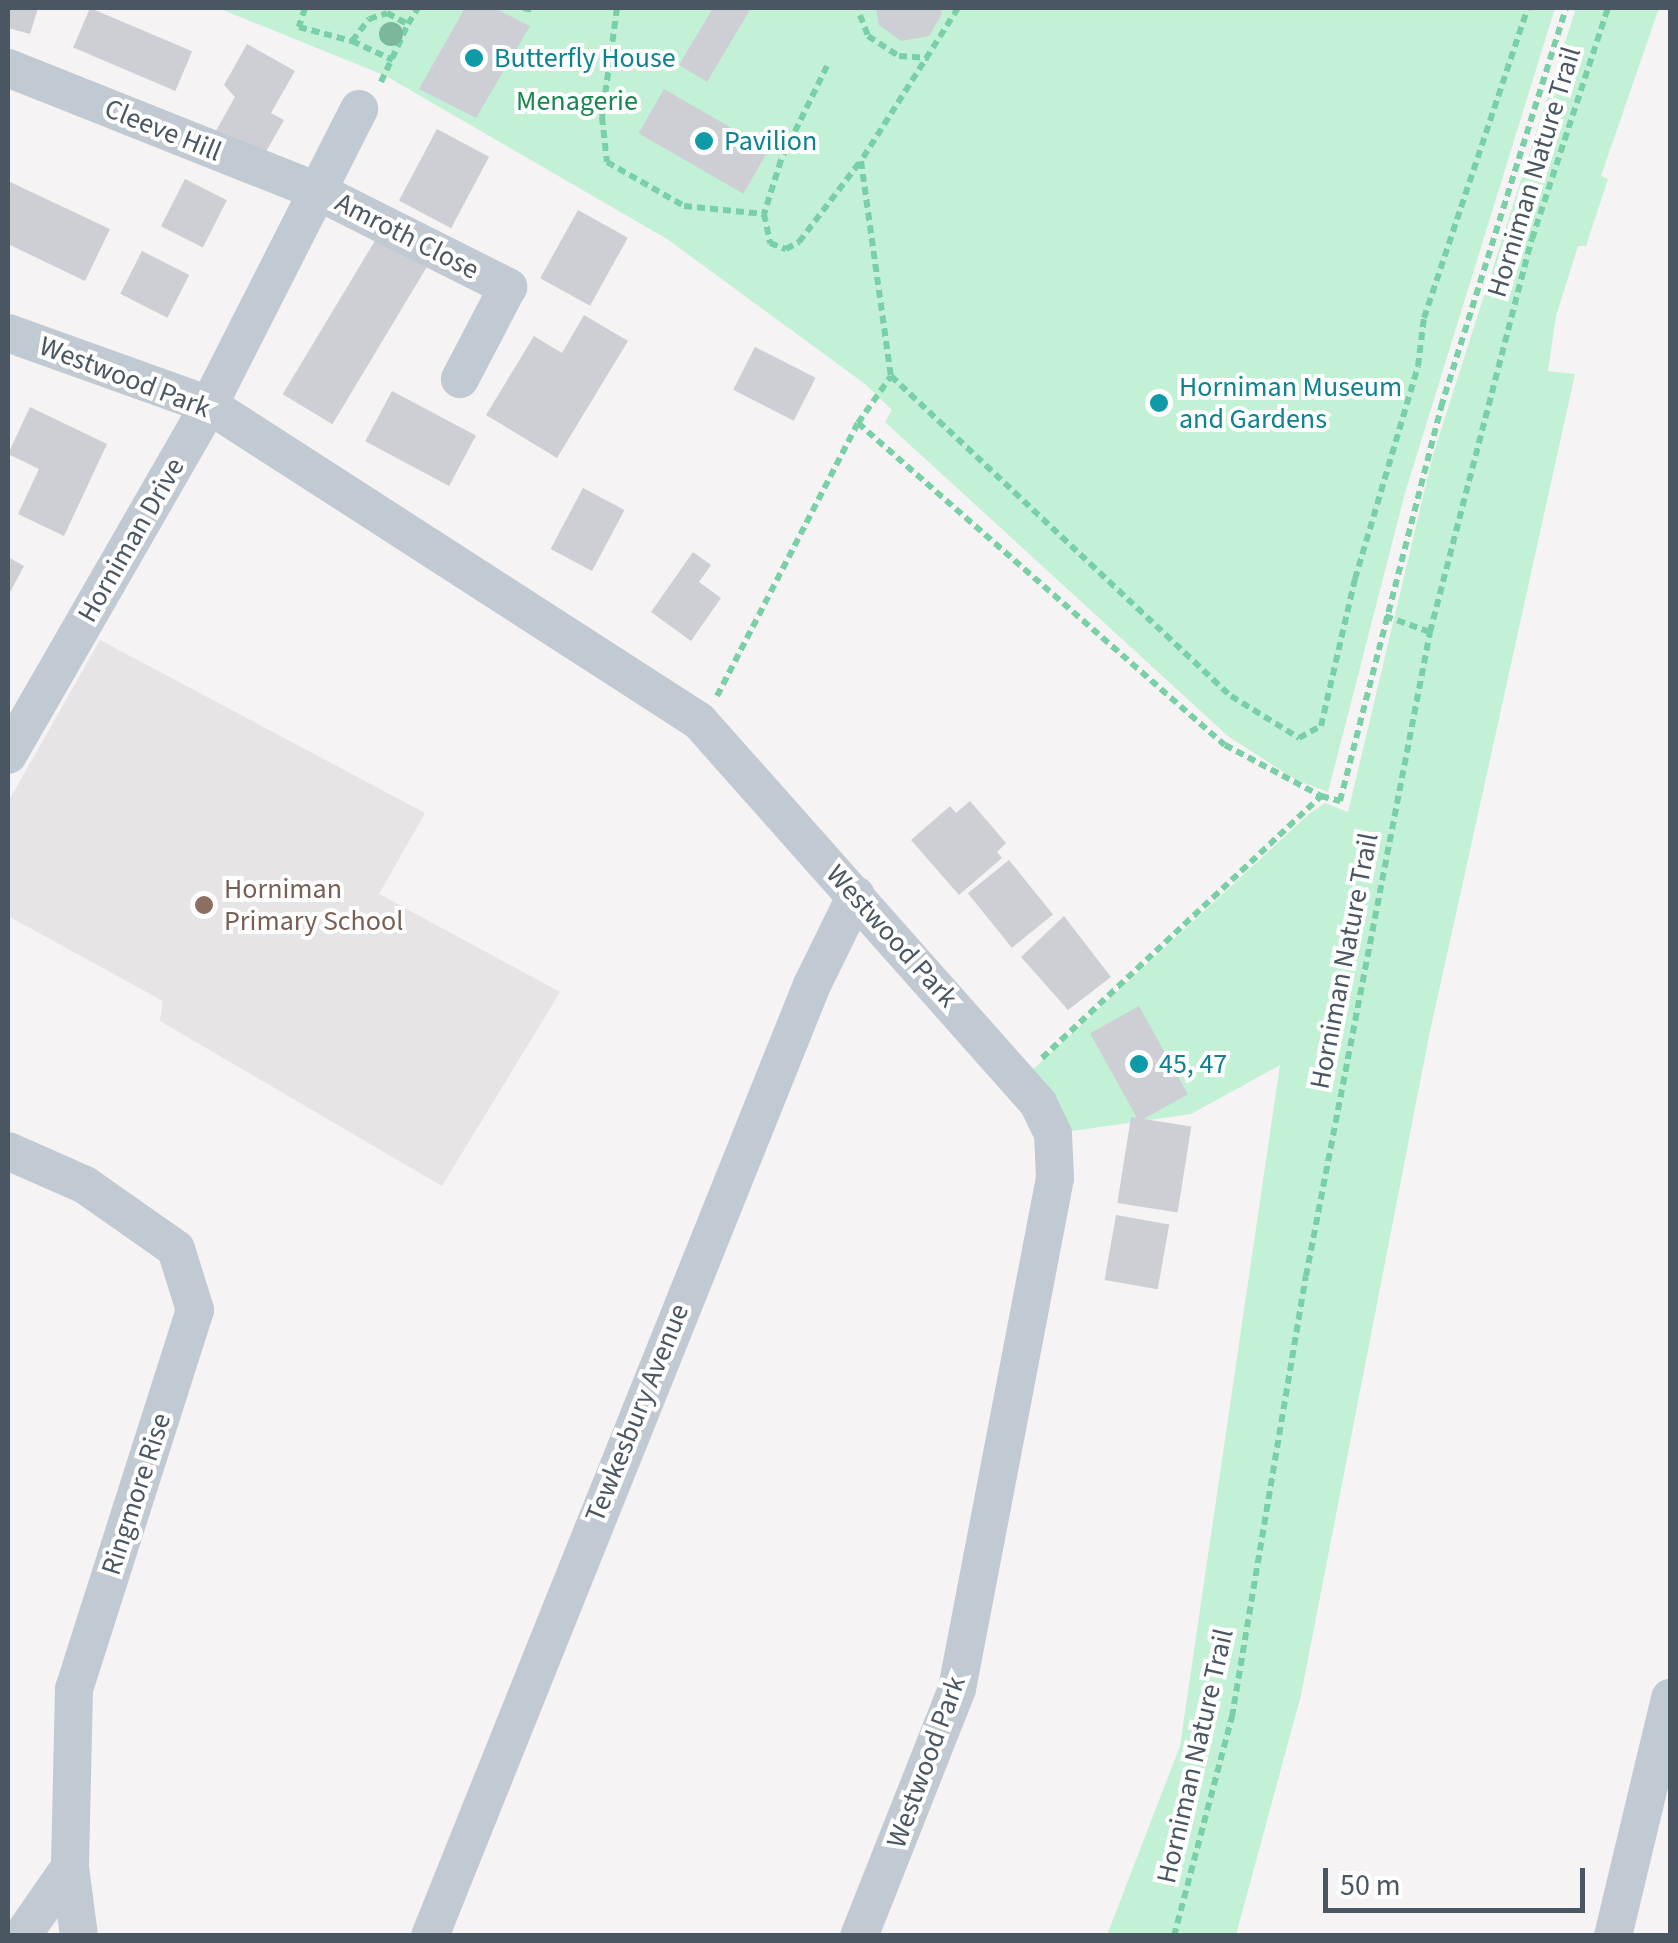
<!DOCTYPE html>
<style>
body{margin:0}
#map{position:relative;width:1678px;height:1943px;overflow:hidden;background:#f5f3f3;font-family:"Source Sans 3",sans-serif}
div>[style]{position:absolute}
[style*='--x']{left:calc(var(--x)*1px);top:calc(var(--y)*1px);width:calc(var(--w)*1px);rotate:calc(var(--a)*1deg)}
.education>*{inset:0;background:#e6e4e5}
.green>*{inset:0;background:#c3f1d5}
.building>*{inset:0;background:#cdcfd5;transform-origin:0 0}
.path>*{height:6px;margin-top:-3px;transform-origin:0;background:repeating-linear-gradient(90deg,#7ad0a6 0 8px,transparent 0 13px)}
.minor>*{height:38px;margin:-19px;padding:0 19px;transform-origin:19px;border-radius:19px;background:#c1cad2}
.trees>*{width:24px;height:24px;margin:-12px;border-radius:50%;background:#7bb799}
.dots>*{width:28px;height:28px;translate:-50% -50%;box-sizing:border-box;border:5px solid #fff;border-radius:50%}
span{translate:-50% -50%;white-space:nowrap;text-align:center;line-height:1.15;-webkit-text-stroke:8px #fff;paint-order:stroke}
.culture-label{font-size:28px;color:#0d838f}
.left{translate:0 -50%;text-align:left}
.park-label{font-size:28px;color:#17864f}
.street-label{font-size:28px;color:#4a5661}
.education-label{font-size:28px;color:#785e54}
.frame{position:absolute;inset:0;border:10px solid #4a5661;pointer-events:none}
.scale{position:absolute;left:1323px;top:1868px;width:262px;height:45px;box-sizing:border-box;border:5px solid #4a5661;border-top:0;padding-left:12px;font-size:30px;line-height:35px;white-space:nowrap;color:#4a5661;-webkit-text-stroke:8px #fff;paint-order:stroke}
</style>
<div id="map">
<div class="education">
<div style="clip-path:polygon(100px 640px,425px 813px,379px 894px,560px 992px,442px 1186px,160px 1021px,163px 1001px,8px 916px,8px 802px)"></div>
</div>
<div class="green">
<div style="clip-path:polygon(218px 8px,1555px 8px,1405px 493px,1328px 792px,1296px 780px,1229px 737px,885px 422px,892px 410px,865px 384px,667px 239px,386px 76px)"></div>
<div style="clip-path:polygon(1576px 8px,1659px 8px,1601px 176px,1608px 179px,1586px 246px,1578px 246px,1556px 316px,1548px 371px,1575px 374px,1429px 1036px,1301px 1695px,1236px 1935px,1107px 1935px,1180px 1746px,1280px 1065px,1191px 1114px,1065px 1132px,1025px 1077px,1309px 814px,1325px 803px,1348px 812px,1433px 455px)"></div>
</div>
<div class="building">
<div style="clip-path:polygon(8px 8px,38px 8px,30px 34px,8px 28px)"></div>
<div style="left:90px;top:8px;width:111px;height:43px;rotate:23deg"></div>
<div style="clip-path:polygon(465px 8px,494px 8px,530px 26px,476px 118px,419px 89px)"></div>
<div style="clip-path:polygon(713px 8px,751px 8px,707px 82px,679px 65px)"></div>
<div style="clip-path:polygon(876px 8px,940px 8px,942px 14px,929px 36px,901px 41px,879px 25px)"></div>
<div style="clip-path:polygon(247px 44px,295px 71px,271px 113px,284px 120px,260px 162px,213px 136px,235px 97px,224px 85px)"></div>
<div style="left:664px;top:89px;width:121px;height:51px;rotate:30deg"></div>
<div style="left:437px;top:129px;width:59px;height:81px;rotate:28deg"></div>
<div style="left:185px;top:179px;width:47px;height:53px;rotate:27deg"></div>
<div style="clip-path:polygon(8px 181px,110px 229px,85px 281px,8px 244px)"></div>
<div style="left:578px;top:210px;width:57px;height:78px;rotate:29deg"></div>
<div style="left:379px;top:234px;width:58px;height:187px;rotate:31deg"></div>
<div style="left:142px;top:251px;width:53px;height:48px;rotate:27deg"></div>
<div style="clip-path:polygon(584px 315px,628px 341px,557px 458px,486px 415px,534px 336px,562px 353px)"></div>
<div style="left:755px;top:347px;width:68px;height:48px;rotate:27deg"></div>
<div style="left:392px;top:391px;width:95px;height:57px;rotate:28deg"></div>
<div style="clip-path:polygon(30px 407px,107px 444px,64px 536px,18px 514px,39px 469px,8px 454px)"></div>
<div style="left:583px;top:488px;width:47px;height:69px;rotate:28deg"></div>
<div style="clip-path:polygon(693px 552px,711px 565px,699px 582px,721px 598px,691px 641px,651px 612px)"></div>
<div style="clip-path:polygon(8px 557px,24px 566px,8px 596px)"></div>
<div style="clip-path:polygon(970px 801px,1006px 843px,997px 852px,1002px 858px,959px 895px,911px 840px,950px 806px,956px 813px)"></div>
<div style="left:1009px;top:860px;width:70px;height:53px;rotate:51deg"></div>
<div style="clip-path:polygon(1064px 916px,1111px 977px,1068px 1010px,1021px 957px)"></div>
<div style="left:1139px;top:1006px;width:101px;height:56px;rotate:61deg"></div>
<div style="left:1131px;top:1117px;width:61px;height:87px;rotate:9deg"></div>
<div style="left:1116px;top:1215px;width:54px;height:66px;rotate:10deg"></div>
</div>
<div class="path">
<div style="--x:305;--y:8;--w:20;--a:108"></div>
<div style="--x:299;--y:27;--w:55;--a:14.8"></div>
<div style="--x:352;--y:41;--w:28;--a:-52"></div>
<div style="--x:369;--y:19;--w:19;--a:-18"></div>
<div style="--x:387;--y:13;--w:24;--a:28"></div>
<div style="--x:408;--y:24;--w:19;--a:-58"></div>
<div style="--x:523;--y:8;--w:11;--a:10"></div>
<div style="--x:617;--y:8;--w:110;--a:97.8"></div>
<div style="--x:602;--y:117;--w:45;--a:83.7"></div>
<div style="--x:607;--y:162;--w:89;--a:29.7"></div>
<div style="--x:684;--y:206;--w:80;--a:5.7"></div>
<div style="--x:958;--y:8;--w:181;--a:122.4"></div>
<div style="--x:861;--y:161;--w:217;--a:82.1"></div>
<div style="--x:891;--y:376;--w:467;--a:43.3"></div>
<div style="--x:1231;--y:696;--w:80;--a:31.7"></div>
<div style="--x:1299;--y:738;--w:25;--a:-29"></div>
<div style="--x:1321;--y:726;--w:151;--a:-77"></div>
<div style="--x:1355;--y:579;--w:222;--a:-73.5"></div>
<div style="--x:1418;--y:366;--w:48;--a:-82.9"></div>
<div style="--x:1424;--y:318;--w:327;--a:-71.5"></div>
<div style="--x:860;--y:15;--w:22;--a:69"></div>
<div style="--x:868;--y:36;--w:37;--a:33"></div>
<div style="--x:899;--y:56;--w:30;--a:4"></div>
<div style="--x:352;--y:41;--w:45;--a:24.9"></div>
<div style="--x:827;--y:66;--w:105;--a:116.1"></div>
<div style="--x:781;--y:160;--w:57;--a:107.5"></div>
<div style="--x:764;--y:214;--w:30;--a:78"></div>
<div style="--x:770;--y:243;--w:17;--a:21"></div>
<div style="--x:786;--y:249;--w:15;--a:-28"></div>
<div style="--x:799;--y:242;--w:101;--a:-52.7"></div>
<div style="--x:381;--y:82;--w:64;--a:-65"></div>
<div style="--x:858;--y:423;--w:488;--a:41.3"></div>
<div style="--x:1225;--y:745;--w:109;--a:28"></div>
<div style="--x:1385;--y:616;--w:48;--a:19.6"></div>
<div style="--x:717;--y:696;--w:307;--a:-62.7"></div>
<div style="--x:858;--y:423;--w:57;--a:-54.9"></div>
<div style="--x:1042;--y:1058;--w:383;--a:-43.2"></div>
<div style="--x:1321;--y:796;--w:20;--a:15"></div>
<div style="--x:1340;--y:801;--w:407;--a:-75.6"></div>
<div style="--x:1441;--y:407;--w:418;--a:-72.6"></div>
<div style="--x:1174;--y:1936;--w:227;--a:-75.2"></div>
<div style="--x:1232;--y:1717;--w:447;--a:-80.5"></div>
<div style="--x:1306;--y:1276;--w:656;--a:-79.1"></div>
<div style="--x:1430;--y:632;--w:406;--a:-75.5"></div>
<div style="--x:1532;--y:239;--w:243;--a:-71.8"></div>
</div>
<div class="minor">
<div style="--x:8;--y:68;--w:335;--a:21.7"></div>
<div style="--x:319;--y:192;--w:212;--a:26.7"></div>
<div style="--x:508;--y:287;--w:104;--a:117.6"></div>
<div style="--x:8;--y:333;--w:214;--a:19.7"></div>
<div style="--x:209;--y:405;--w:583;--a:32.82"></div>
<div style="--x:699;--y:721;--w:511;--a:48.41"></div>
<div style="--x:1038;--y:1103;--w:34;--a:64"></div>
<div style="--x:1053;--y:1134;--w:44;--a:87.4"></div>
<div style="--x:1055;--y:1178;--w:520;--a:100.86"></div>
<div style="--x:957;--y:1689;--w:266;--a:111.6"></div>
<div style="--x:8;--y:755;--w:404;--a:-60.1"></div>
<div style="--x:209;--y:405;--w:332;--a:-63.1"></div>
<div style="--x:8;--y:1151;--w:84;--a:23.8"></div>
<div style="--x:85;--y:1185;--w:111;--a:35.1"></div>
<div style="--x:176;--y:1249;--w:64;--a:72.7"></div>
<div style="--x:195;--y:1310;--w:398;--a:107.7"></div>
<div style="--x:74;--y:1689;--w:178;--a:91.3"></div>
<div style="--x:70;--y:1867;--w:70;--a:82.6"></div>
<div style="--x:22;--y:1936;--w:84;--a:-55.2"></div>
<div style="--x:430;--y:1936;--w:1025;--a:-68.12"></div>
<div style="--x:812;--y:985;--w:100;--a:-63.9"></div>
<div style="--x:1613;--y:1936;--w:245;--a:-76.5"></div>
</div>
<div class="trees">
<div style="left:391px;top:34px"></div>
</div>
<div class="dots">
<div style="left:474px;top:58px;background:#0f9aa8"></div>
<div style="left:704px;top:141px;background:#0f9aa8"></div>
<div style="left:1159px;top:403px;background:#0f9aa8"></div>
<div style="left:204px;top:905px;background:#8d6e63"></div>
<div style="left:1139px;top:1064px;background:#0f9aa8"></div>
</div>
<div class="culture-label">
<span class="left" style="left:494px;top:58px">Butterfly House</span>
<span class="left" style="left:724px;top:141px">Pavilion</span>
<span class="left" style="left:1179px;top:403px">Horniman Museum<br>and Gardens</span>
<span class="left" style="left:1159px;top:1064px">45, 47</span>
</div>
<div class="park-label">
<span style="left:577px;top:101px">Menagerie</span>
</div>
<div class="street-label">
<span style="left:163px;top:130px;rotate:22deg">Cleeve Hill</span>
<span style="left:1534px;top:172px;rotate:-73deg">Horniman Nature Trail</span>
<span style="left:407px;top:236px;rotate:27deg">Amroth Close</span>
<span style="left:125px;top:377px;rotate:21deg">Westwood Park</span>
<span style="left:131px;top:540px;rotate:-60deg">Horniman Drive</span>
<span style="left:892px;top:936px;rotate:48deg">Westwood Park</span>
<span style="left:1344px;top:961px;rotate:-79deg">Horniman Nature Trail</span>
<span style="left:637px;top:1413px;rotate:-68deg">Tewkesbury Avenue</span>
<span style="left:136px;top:1494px;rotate:-72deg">Ringmore Rise</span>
<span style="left:1195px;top:1756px;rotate:-77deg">Horniman Nature Trail</span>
<span style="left:926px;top:1762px;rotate:-70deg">Westwood Park</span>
</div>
<div class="education-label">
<span class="left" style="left:224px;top:905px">Horniman<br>Primary School</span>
</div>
<div class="frame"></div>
<div class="scale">50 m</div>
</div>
